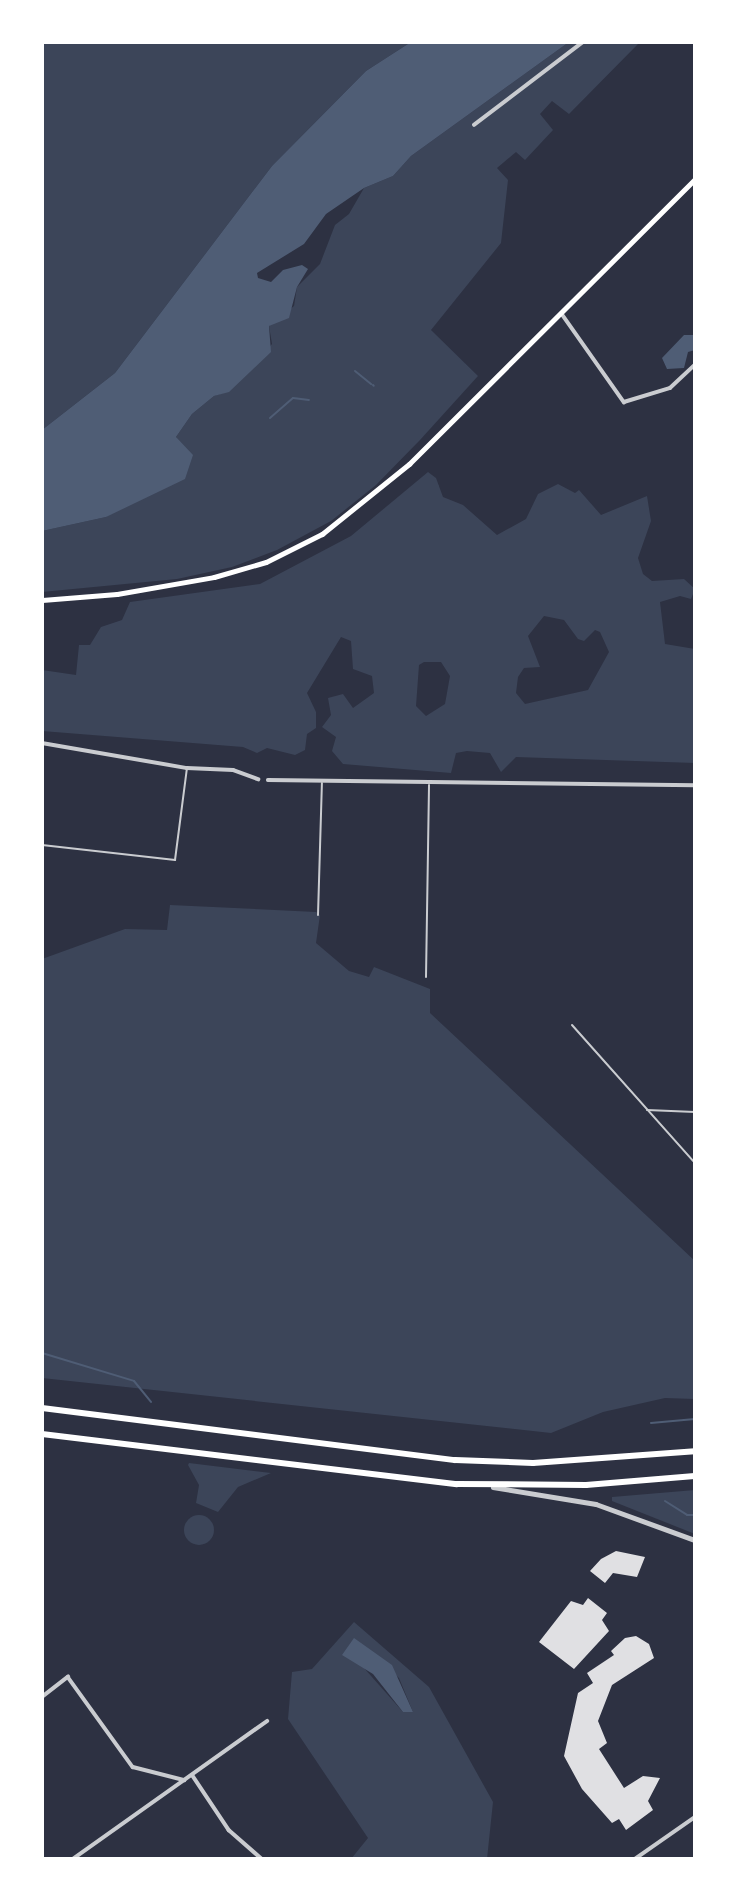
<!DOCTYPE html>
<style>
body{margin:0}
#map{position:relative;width:737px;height:1901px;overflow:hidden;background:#2d3142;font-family:"Exo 2",sans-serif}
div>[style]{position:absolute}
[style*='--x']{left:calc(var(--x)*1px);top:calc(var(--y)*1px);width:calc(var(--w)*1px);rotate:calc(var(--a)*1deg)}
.green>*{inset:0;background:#3c4559}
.round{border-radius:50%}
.water>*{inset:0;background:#4f5d75}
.stream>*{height:2px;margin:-1px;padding:0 1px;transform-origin:1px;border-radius:1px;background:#4f5d75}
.building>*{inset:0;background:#e0e0e3}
.service>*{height:2px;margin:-1px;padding:0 1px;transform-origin:1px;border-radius:1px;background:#caccd0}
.minor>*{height:3.5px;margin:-1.75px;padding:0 1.75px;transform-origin:1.75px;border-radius:1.75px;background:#caccd0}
.tertiary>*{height:4.5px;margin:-2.25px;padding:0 2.25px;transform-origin:2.25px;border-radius:2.25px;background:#caccd0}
.secondary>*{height:5px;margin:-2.5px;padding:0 2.5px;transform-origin:2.5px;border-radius:2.5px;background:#fff}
.motorway>*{height:6px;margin:-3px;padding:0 3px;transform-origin:3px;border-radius:3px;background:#fff}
span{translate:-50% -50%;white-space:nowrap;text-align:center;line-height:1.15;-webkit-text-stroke:6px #fff;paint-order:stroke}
.frame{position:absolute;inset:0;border:44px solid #fff;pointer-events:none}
</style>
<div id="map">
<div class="green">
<div style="clip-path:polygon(42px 42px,411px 42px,366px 71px,272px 166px,115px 373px,42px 430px)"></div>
<div style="clip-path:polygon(569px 42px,640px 42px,569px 114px,552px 101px,540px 114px,553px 130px,525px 160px,516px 152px,497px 168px,508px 180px,501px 243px,431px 330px,478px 376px,420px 440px,376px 485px,331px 521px,277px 550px,232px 567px,177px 579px,42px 592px,42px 531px,106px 517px,178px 442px,176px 437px,192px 414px,214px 396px,229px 391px,272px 344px,269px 326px,294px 306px,297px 287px,320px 264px,335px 225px,349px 214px,364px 188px,393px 176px,411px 156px)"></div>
<div style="clip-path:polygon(evenodd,428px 472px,436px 478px,443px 497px,463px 505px,497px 535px,526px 519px,538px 494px,558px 484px,575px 493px,579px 490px,601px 515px,647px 496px,651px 521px,638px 558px,643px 574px,652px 581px,684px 579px,695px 589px,691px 599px,680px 596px,660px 602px,665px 644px,695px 649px,695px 763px,516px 757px,501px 772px,490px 753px,467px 751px,456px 753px,451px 773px,343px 764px,332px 751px,336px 737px,322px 727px,331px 715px,328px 698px,343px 694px,353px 708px,374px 693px,372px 676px,353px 669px,351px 641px,341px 637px,307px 693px,316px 712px,316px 728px,307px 734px,305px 750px,295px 755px,267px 748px,257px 753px,243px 747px,42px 731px,42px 670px,76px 675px,79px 645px,90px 645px,101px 627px,122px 620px,130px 602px,260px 584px,351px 536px,428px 472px,544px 616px,564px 620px,578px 639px,584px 641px,595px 630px,600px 632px,609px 652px,588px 690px,525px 704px,516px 693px,518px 677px,524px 668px,540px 667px,528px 636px,544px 616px,428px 472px,424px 662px,441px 662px,450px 676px,445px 704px,426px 716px,416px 706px,419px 665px,424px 662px)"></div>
<div style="clip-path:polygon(170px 905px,316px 912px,320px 915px,316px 943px,349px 971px,369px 977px,374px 967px,430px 989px,430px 1013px,695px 1261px,695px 1399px,665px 1398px,603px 1412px,551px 1433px,42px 1378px,42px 959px,125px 929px,167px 930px)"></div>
<div style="clip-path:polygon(188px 1465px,189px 1463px,271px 1473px,238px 1487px,218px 1512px,196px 1503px,199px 1485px)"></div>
<div style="clip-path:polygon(695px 1490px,695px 1534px,612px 1501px,612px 1497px)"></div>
<div class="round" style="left:184px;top:1515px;width:30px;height:30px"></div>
<div style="clip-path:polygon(evenodd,354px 1622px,429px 1687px,493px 1802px,487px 1859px,351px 1859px,368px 1838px,288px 1719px,292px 1672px,312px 1669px,354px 1622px,366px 1647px,399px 1678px,413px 1712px,403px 1712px,364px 1668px,366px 1647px)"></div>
</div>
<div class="water">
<div style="clip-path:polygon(411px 42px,569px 42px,411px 156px,393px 176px,364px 188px,326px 214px,304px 244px,257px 273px,258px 278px,271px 282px,283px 270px,302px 265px,308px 269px,297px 287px,289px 318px,269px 326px,271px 352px,229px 392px,214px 396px,192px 414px,176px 437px,193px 455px,185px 479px,106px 517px,42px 531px,42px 430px,115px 373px,272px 166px,366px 71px)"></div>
<div style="clip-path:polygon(684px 335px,695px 335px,695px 350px,688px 352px,684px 368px,667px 369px,662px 358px)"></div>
<div style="clip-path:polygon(354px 1638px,392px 1665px,413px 1712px,403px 1712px,373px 1674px,342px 1655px)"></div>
</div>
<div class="stream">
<div style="--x:355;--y:371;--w:21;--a:39"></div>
<div style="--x:373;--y:385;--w:1;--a:45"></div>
<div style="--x:270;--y:418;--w:30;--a:-41"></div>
<div style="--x:293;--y:398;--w:16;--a:7"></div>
<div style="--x:42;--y:1353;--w:96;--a:16.9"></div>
<div style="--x:134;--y:1381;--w:27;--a:51"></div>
<div style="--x:651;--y:1423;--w:44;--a:-5.2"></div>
<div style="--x:665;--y:1501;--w:26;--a:32"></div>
<div style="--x:687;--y:1515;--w:8;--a:0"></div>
</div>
<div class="building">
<div style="clip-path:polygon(616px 1551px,645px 1557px,637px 1577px,613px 1573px,605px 1583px,590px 1571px,601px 1559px)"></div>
<div style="clip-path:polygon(588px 1598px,607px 1613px,602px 1620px,609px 1631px,574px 1669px,539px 1642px,571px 1601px,583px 1605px)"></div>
<div style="clip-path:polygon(636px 1636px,649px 1644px,654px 1658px,612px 1685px,598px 1721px,607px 1743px,599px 1749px,624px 1788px,643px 1776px,660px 1778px,648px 1801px,653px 1810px,626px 1830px,619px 1819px,612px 1823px,582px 1789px,564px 1756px,578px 1693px,593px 1683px,587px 1673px,614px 1655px,611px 1651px,625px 1638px)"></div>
</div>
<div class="service">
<div style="--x:42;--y:845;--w:134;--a:6.4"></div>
<div style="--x:175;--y:860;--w:93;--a:-82.6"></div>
<div style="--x:318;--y:915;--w:132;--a:-88.3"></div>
<div style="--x:426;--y:977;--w:192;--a:-89.1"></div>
<div style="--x:572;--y:1025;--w:185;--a:48.3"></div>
<div style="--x:647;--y:1110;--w:48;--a:2.4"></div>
</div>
<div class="minor">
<div style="--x:474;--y:125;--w:137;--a:-37.3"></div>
<div style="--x:562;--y:314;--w:108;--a:54.8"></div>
<div style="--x:624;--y:402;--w:48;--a:-16.9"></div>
<div style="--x:670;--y:388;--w:34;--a:-43"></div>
<div style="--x:42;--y:743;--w:147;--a:9.8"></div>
<div style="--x:187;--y:768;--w:46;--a:2.5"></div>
<div style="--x:233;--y:770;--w:27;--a:20"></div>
<div style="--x:268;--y:780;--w:427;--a:0.7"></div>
<div style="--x:42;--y:1697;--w:33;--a:-38"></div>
<div style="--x:68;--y:1677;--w:111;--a:54.2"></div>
<div style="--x:133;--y:1767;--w:53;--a:14.3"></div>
<div style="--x:193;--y:1776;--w:65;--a:56.3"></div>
<div style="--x:229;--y:1830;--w:44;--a:41.3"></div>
<div style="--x:73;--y:1859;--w:238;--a:-35.4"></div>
<div style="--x:635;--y:1859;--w:73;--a:-35"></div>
</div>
<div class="tertiary">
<div style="--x:493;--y:1487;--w:104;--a:9.4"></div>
<div style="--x:596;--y:1504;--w:105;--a:20"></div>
</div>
<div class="secondary">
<div style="--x:42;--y:600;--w:75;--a:-4.6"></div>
<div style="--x:117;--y:594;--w:98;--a:-9.9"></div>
<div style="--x:214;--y:577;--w:54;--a:-16.1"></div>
<div style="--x:266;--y:562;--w:63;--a:-26.6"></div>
<div style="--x:322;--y:534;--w:112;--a:-38.8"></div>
<div style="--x:409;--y:464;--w:404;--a:-44.9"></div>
</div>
<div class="motorway">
<div style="--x:42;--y:1408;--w:416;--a:7.2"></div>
<div style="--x:455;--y:1460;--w:78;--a:2.2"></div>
<div style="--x:533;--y:1463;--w:162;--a:-4.2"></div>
<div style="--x:42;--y:1434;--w:418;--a:6.9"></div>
<div style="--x:457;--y:1484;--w:129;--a:0.4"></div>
<div style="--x:586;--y:1485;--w:109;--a:-4.7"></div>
</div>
<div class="frame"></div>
</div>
